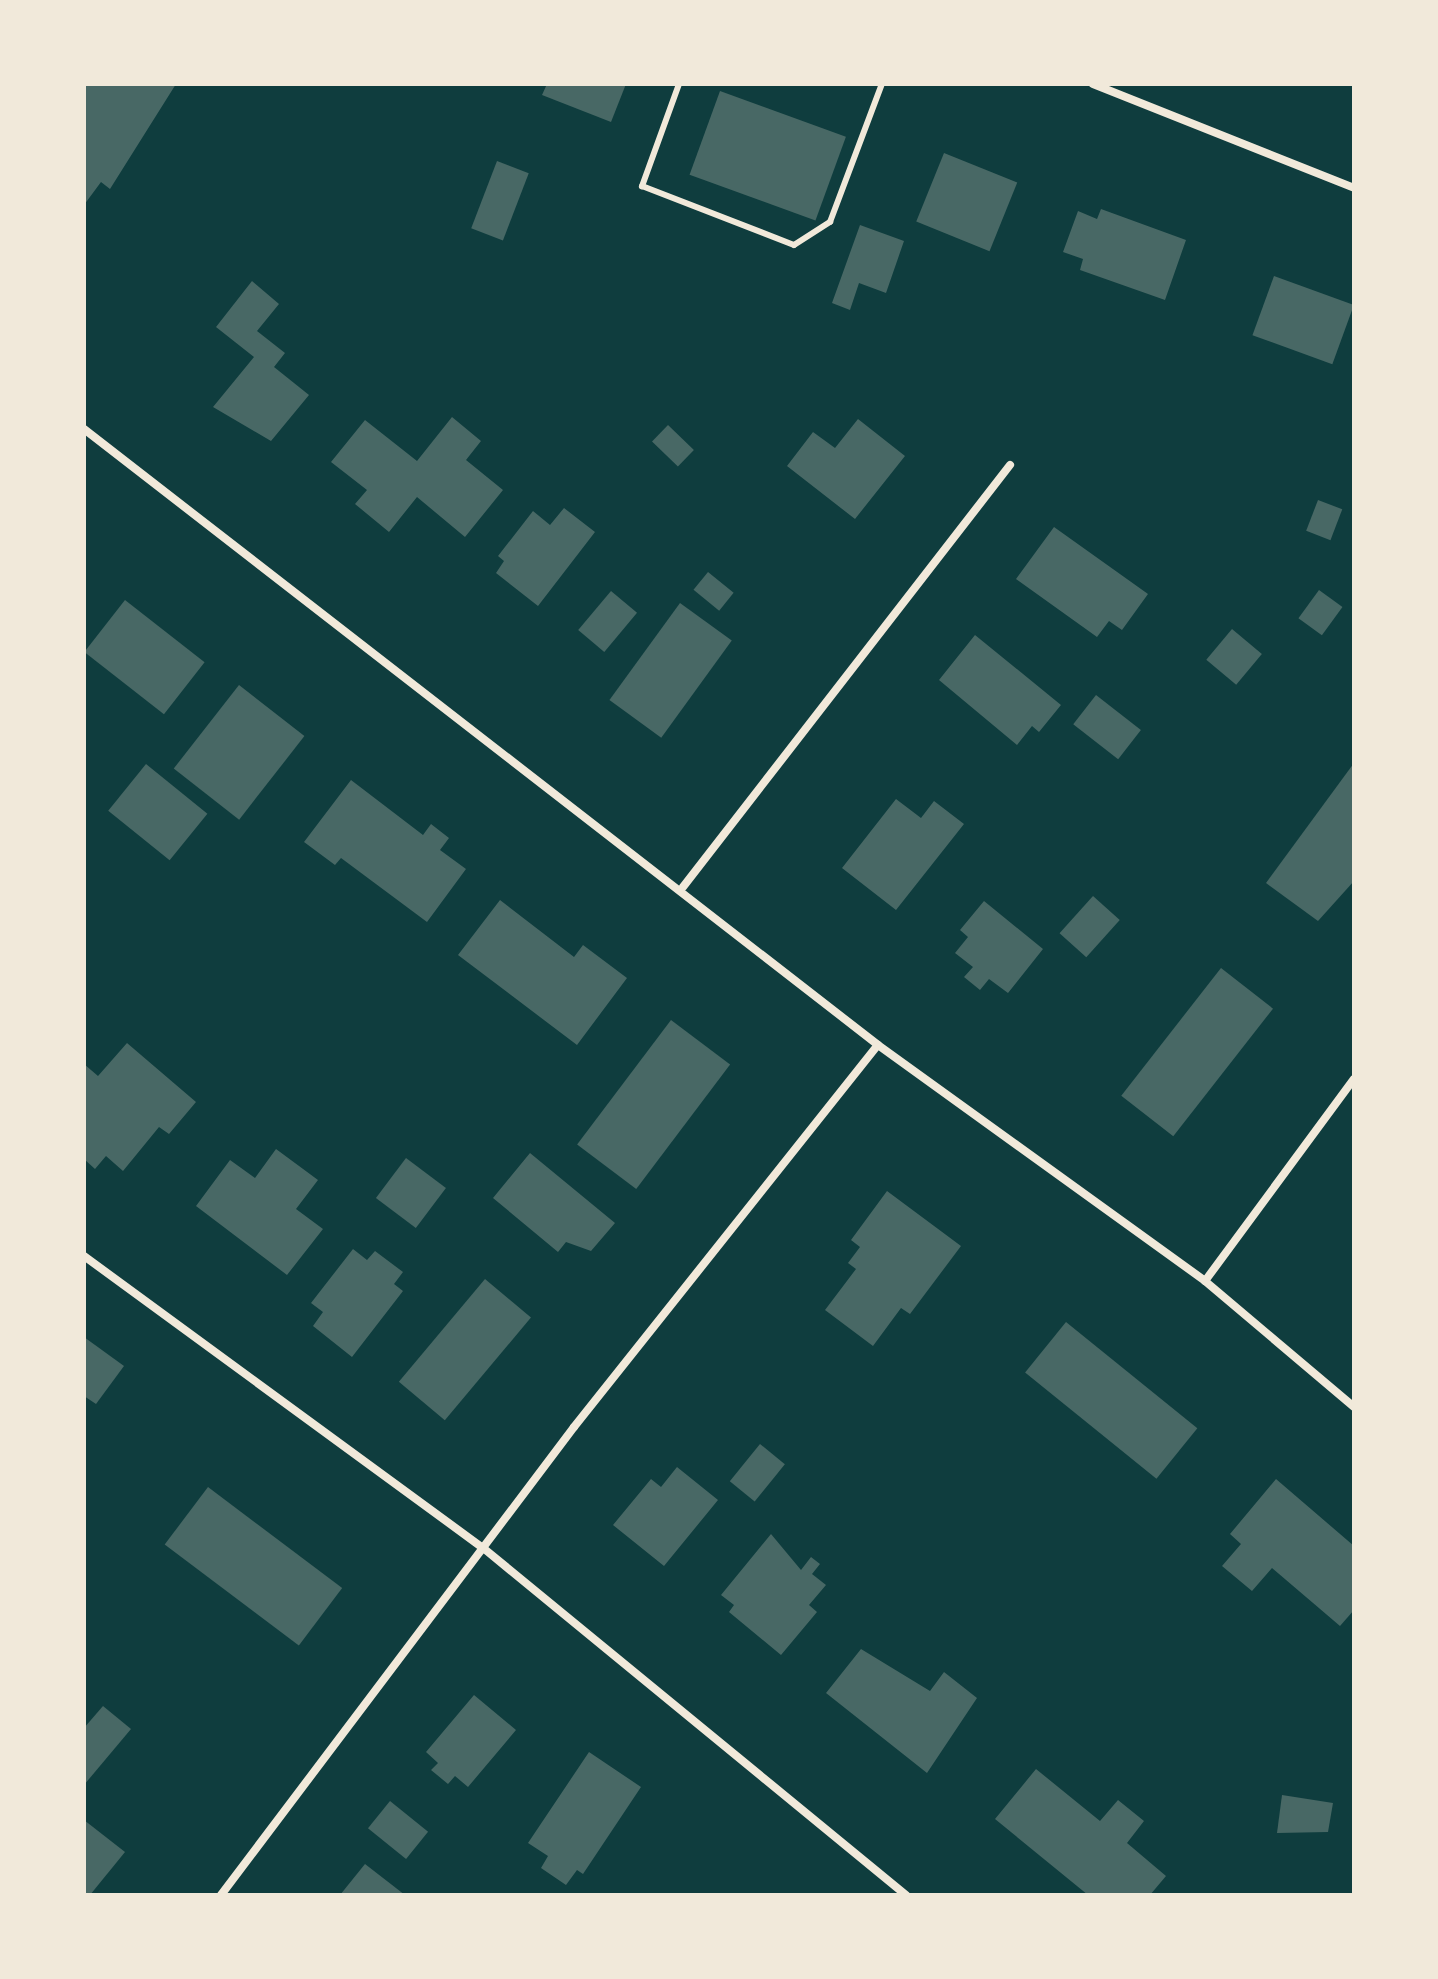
<!DOCTYPE html>
<style>
body{margin:0}
#map{position:relative;width:1438px;height:1979px;overflow:hidden;background:#0f3d3e;font-family:Mulish,sans-serif}
div>[style]{position:absolute}
[style*='--x']{left:calc(var(--x)*1px);top:calc(var(--y)*1px);width:calc(var(--w)*1px);rotate:calc(var(--a)*1deg)}
.building>*{inset:0;background:#486865;transform-origin:0 0}
.service>*{height:6px;margin:-3px;padding:0 3px;transform-origin:3px;border-radius:3px;background:#f1e9da}
.minor>*{height:8px;margin:-4px;padding:0 4px;transform-origin:4px;border-radius:4px;background:#f1e9da}
span{translate:-50% -50%;white-space:nowrap;text-align:center;line-height:1.15;-webkit-text-stroke:8px #f1e9da;paint-order:stroke}
.frame{position:absolute;inset:0;border:86px solid #f1e9da;pointer-events:none}
</style>
<div id="map">
<div class="building">
<div style="clip-path:polygon(84px 84px,176px 84px,110px 189px,101px 182px,84px 205px)"></div>
<div style="clip-path:polygon(547px 84px,626px 84px,611px 122px,542px 95px)"></div>
<div style="left:720px;top:91px;width:134px;height:89px;rotate:20deg"></div>
<div style="left:944px;top:153px;width:79px;height:74px;rotate:22deg"></div>
<div style="left:497px;top:161px;width:34px;height:72px;rotate:21deg"></div>
<div style="clip-path:polygon(1101px 209px,1186px 240px,1165px 300px,1080px 270px,1083px 259px,1063px 252px,1078px 211px,1097px 219px)"></div>
<div style="clip-path:polygon(860px 225px,904px 241px,886px 293px,859px 283px,850px 310px,832px 303px)"></div>
<div style="left:1274px;top:276px;width:85px;height:63px;rotate:20deg"></div>
<div style="clip-path:polygon(252px 281px,279px 304px,257px 331px,285px 353px,274px 367px,309px 395px,271px 441px,213px 407px,254px 357px,216px 327px)"></div>
<div style="clip-path:polygon(452px 417px,481px 441px,466px 460px,503px 490px,465px 537px,417px 497px,389px 532px,355px 504px,367px 490px,331px 462px,365px 420px,417px 461px)"></div>
<div style="clip-path:polygon(858px 419px,905px 456px,855px 519px,787px 466px,813px 432px,835px 448px)"></div>
<div style="left:668px;top:425px;width:36px;height:23px;rotate:44deg"></div>
<div style="left:1318px;top:500px;width:26px;height:33px;rotate:21deg"></div>
<div style="clip-path:polygon(564px 508px,595px 532px,538px 606px,496px 573px,504px 561px,498px 556px,533px 511px,550px 525px)"></div>
<div style="clip-path:polygon(1054px 527px,1148px 594px,1122px 630px,1109px 621px,1097px 637px,1016px 579px)"></div>
<div style="left:708px;top:572px;width:33px;height:23px;rotate:39deg"></div>
<div style="left:1319px;top:590px;width:29px;height:35px;rotate:36deg"></div>
<div style="left:611px;top:591px;width:34px;height:51px;rotate:40deg"></div>
<div style="left:125px;top:600px;width:101px;height:66px;rotate:38deg"></div>
<div style="left:680px;top:603px;width:64px;height:120px;rotate:36deg"></div>
<div style="left:1232px;top:629px;width:39px;height:40px;rotate:40deg"></div>
<div style="clip-path:polygon(975px 635px,1061px 705px,1039px 732px,1032px 726px,1017px 745px,939px 680px)"></div>
<div style="left:239px;top:685px;width:83px;height:106px;rotate:38deg"></div>
<div style="left:1096px;top:695px;width:57px;height:37px;rotate:38deg"></div>
<div style="clip-path:polygon(1354px 763px,1354px 881px,1318px 921px,1266px 883px)"></div>
<div style="left:146px;top:764px;width:79px;height:60px;rotate:39deg"></div>
<div style="clip-path:polygon(351px 780px,423px 835px,431px 824px,449px 838px,440px 850px,466px 869px,427px 922px,341px 858px,335px 865px,304px 842px)"></div>
<div style="clip-path:polygon(896px 799px,921px 818px,934px 801px,964px 824px,896px 910px,842px 868px)"></div>
<div style="left:1093px;top:896px;width:36px;height:50px;rotate:42deg"></div>
<div style="clip-path:polygon(500px 900px,574px 957px,583px 945px,627px 978px,577px 1045px,458px 955px)"></div>
<div style="clip-path:polygon(984px 901px,1043px 949px,1008px 993px,989px 979px,980px 990px,964px 977px,973px 967px,955px 953px,968px 937px,960px 930px)"></div>
<div style="left:1221px;top:968px;width:66px;height:162px;rotate:38deg"></div>
<div style="left:671px;top:1020px;width:74px;height:156px;rotate:37deg"></div>
<div style="clip-path:polygon(127px 1043px,196px 1102px,169px 1134px,159px 1127px,123px 1171px,106px 1156px,95px 1169px,84px 1159px,84px 1064px,98px 1076px)"></div>
<div style="clip-path:polygon(276px 1149px,318px 1180px,296px 1209px,323px 1229px,287px 1275px,196px 1206px,230px 1160px,255px 1178px)"></div>
<div style="clip-path:polygon(530px 1153px,615px 1223px,591px 1251px,566px 1242px,558px 1252px,493px 1198px)"></div>
<div style="left:406px;top:1158px;width:50px;height:50px;rotate:37deg"></div>
<div style="clip-path:polygon(887px 1191px,961px 1246px,910px 1314px,901px 1308px,873px 1346px,825px 1310px,856px 1269px,848px 1263px,860px 1247px,851px 1240px)"></div>
<div style="clip-path:polygon(353px 1249px,367px 1260px,375px 1251px,403px 1272px,394px 1284px,403px 1291px,352px 1357px,313px 1326px,323px 1312px,311px 1303px)"></div>
<div style="left:485px;top:1279px;width:60px;height:134px;rotate:40deg"></div>
<div style="left:1066px;top:1322px;width:169px;height:65px;rotate:39deg"></div>
<div style="clip-path:polygon(84px 1337px,124px 1366px,96px 1404px,84px 1396px)"></div>
<div style="left:760px;top:1444px;width:32px;height:48px;rotate:39deg"></div>
<div style="clip-path:polygon(677px 1467px,718px 1500px,664px 1566px,613px 1525px,651px 1479px,661px 1487px)"></div>
<div style="clip-path:polygon(1276px 1479px,1354px 1546px,1354px 1610px,1340px 1626px,1272px 1568px,1252px 1591px,1222px 1566px,1241px 1544px,1230px 1534px)"></div>
<div style="left:208px;top:1487px;width:168px;height:72px;rotate:37deg"></div>
<div style="clip-path:polygon(771px 1534px,801px 1570px,811px 1557px,820px 1564px,812px 1574px,826px 1585px,809px 1605px,817px 1612px,781px 1655px,729px 1612px,734px 1605px,721px 1595px)"></div>
<div style="clip-path:polygon(861px 1649px,930px 1691px,944px 1672px,977px 1698px,927px 1773px,826px 1693px)"></div>
<div style="clip-path:polygon(474px 1695px,516px 1730px,468px 1787px,455px 1776px,448px 1784px,431px 1770px,438px 1763px,426px 1752px)"></div>
<div style="clip-path:polygon(103px 1706px,131px 1729px,84px 1785px,84px 1728px)"></div>
<div style="clip-path:polygon(589px 1752px,641px 1787px,583px 1874px,577px 1870px,566px 1885px,541px 1868px,548px 1856px,528px 1843px)"></div>
<div style="clip-path:polygon(1036px 1769px,1100px 1821px,1118px 1800px,1144px 1821px,1127px 1843px,1166px 1876px,1150px 1895px,1088px 1895px,995px 1819px)"></div>
<div style="clip-path:polygon(1282px 1795px,1333px 1803px,1328px 1832px,1277px 1833px)"></div>
<div style="left:390px;top:1801px;width:49px;height:35px;rotate:39deg"></div>
<div style="clip-path:polygon(84px 1820px,125px 1852px,90px 1895px,84px 1895px)"></div>
<div style="clip-path:polygon(365px 1864px,405px 1895px,340px 1895px)"></div>
</div>
<div class="service">
<div style="--x:679;--y:84;--w:109;--a:109.9"></div>
<div style="--x:642;--y:186;--w:163;--a:21.2"></div>
<div style="--x:794;--y:245;--w:43;--a:-32.6"></div>
<div style="--x:830;--y:222;--w:147;--a:-69.4"></div>
</div>
<div class="minor">
<div style="--x:1093;--y:84;--w:281;--a:21.7"></div>
<div style="--x:84;--y:429;--w:1005;--a:37.8"></div>
<div style="--x:878;--y:1045;--w:403;--a:35.8"></div>
<div style="--x:1205;--y:1281;--w:195;--a:40.2"></div>
<div style="--x:683;--y:887;--w:534;--a:-52.23"></div>
<div style="--x:84;--y:1256;--w:493;--a:36.2"></div>
<div style="--x:482;--y:1547;--w:549;--a:39.38"></div>
<div style="--x:1205;--y:1281;--w:251;--a:-53.6"></div>
<div style="--x:221;--y:1895;--w:586;--a:-52.97"></div>
<div style="--x:574;--y:1427;--w:488;--a:-51.5"></div>
</div>
<div class="frame"></div>
</div>
